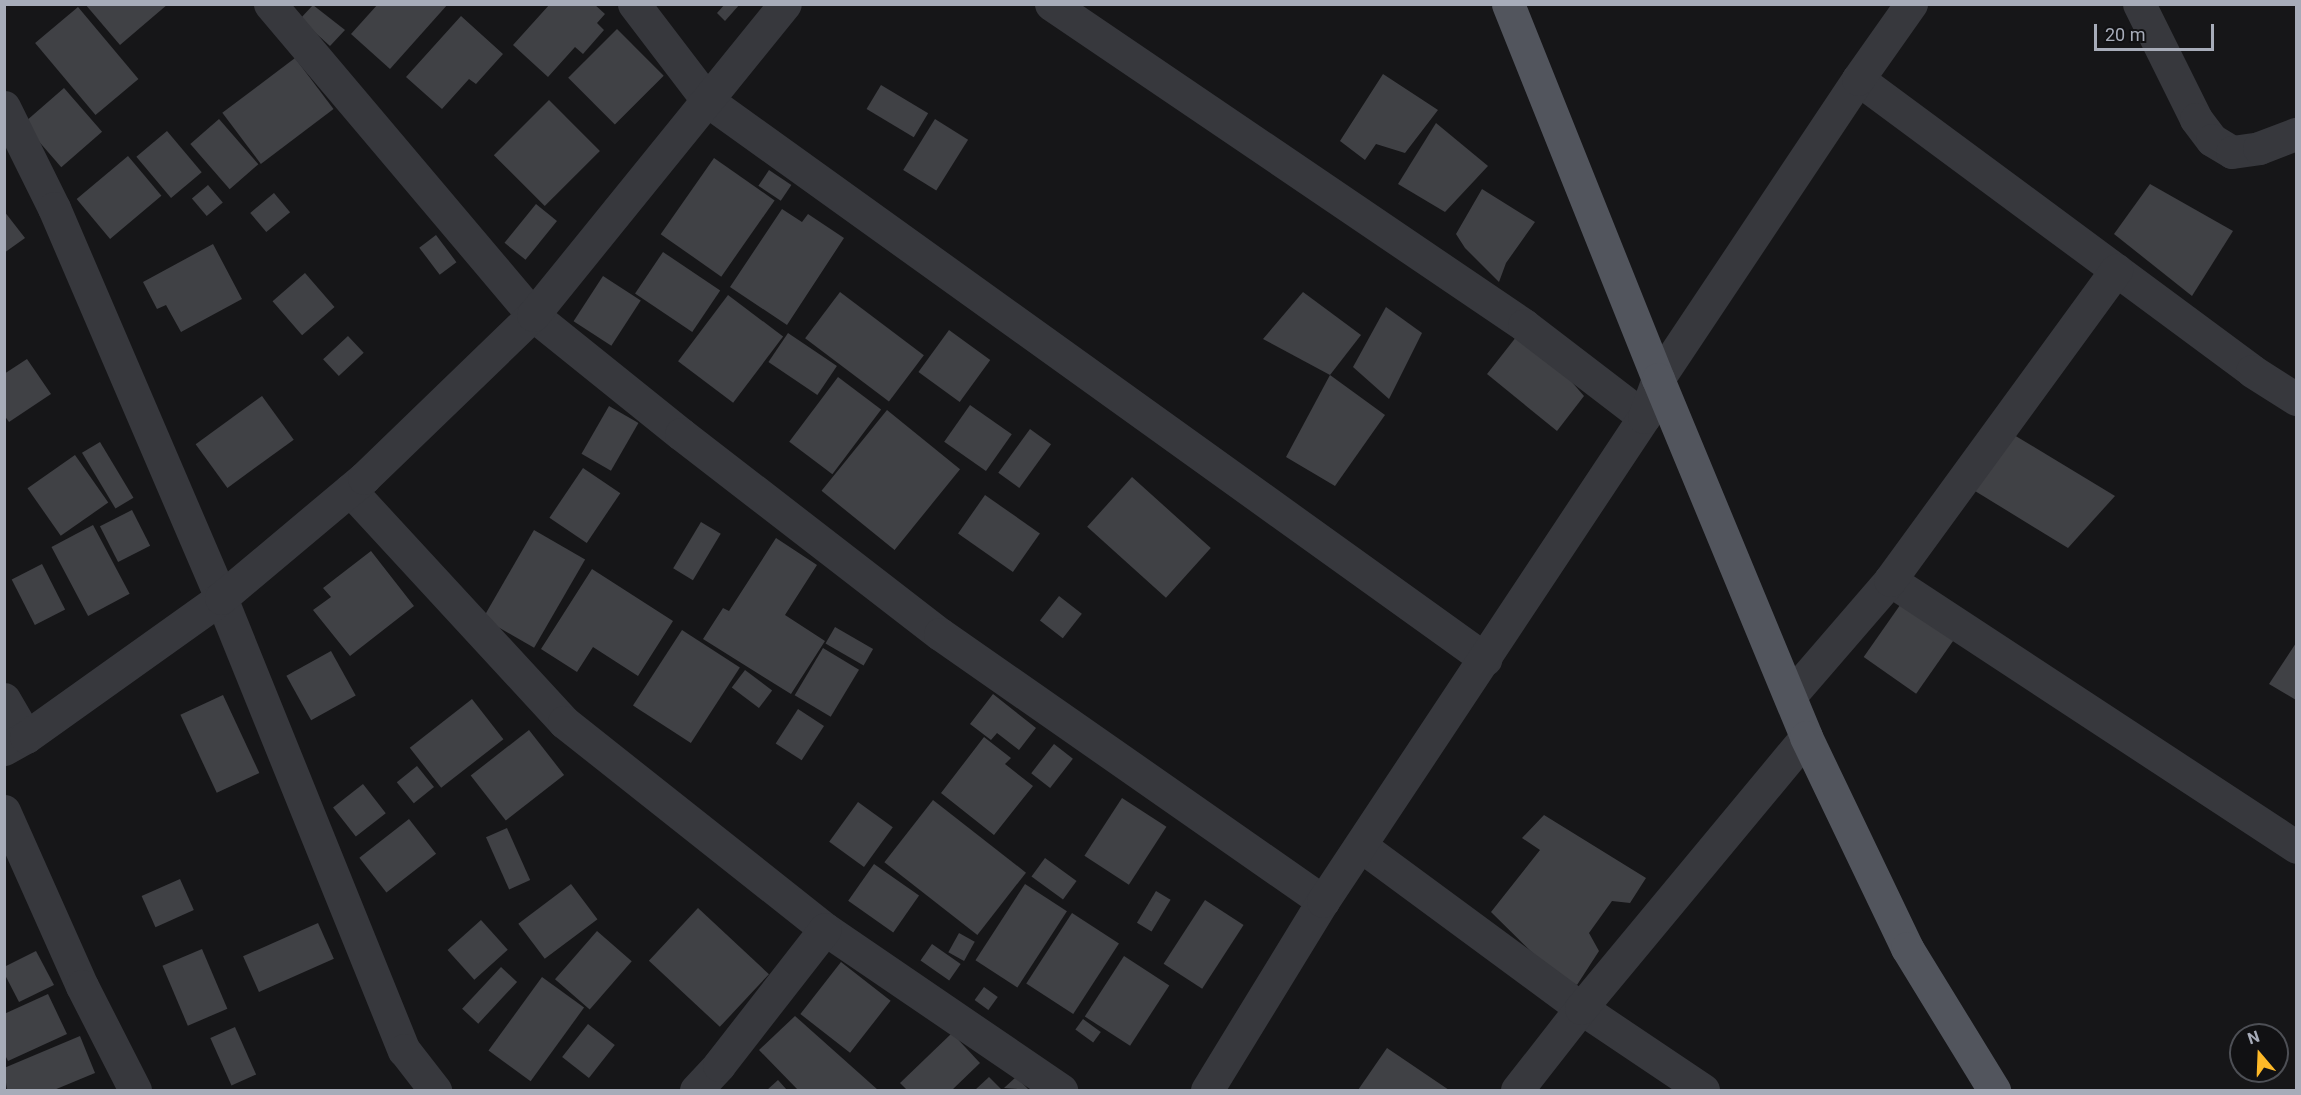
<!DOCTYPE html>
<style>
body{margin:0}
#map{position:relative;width:2301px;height:1095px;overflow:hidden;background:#161618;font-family:Roboto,sans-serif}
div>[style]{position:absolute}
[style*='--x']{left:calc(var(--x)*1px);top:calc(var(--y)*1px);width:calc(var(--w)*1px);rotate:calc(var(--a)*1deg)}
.building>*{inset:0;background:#404145;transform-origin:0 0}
.minor>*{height:33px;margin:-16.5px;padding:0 16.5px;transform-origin:16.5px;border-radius:16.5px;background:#37383d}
.primary>*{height:33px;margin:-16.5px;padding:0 16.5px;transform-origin:16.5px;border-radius:16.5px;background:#52555d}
span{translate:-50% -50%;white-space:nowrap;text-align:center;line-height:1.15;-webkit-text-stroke:5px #111113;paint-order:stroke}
.frame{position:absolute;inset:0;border:6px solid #a7acb9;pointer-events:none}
.north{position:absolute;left:2229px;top:1023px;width:60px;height:60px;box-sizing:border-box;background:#111113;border:2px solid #4d4f55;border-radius:50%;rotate:341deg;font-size:16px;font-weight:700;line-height:24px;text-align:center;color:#a7acb9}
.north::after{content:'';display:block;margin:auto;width:21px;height:27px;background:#feb928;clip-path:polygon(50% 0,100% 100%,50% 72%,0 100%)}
.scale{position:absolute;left:2094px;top:24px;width:120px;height:27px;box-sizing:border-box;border:3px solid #a7acb9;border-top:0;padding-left:8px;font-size:18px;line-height:21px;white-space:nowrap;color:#a7acb9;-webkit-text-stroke:4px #111113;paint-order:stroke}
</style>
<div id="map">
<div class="building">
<div style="clip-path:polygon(85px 4px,168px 4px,120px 45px)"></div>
<div style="clip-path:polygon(378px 4px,448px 4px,390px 69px,351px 34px)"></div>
<div style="clip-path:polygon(550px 4px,594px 4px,605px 14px,597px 23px,604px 30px,583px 54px,575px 47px,548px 77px,513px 45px)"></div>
<div style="clip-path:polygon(725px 4px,740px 4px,725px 21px,717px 13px)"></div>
<div style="clip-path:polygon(313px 5px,345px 30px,330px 46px,300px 19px)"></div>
<div style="left:78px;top:7px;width:94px;height:56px;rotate:50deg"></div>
<div style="clip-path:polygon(461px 16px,503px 54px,476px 84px,469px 79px,442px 109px,406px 77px)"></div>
<div style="left:617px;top:29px;width:66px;height:69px;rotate:45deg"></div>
<div style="left:295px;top:58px;width:64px;height:91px;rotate:53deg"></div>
<div style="clip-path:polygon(1383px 74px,1438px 110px,1405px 153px,1376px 144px,1365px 160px,1340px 141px)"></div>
<div style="left:881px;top:85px;width:55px;height:28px;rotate:31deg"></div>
<div style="left:64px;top:88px;width:58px;height:54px;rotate:49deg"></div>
<div style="left:549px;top:100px;width:72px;height:78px;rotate:45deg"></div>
<div style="left:219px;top:119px;width:60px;height:38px;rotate:49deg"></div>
<div style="left:935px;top:119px;width:39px;height:60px;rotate:32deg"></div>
<div style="clip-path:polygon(1436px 123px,1488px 166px,1445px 212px,1398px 184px)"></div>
<div style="left:167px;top:131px;width:54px;height:40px;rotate:50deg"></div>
<div style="left:128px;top:156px;width:52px;height:67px;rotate:50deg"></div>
<div style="left:714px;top:158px;width:74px;height:93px;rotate:35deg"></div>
<div style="left:769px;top:170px;width:27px;height:19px;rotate:34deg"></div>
<div style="clip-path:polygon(2150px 184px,2233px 231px,2192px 296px,2114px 234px)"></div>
<div style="left:208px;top:185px;width:23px;height:21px;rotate:50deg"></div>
<div style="clip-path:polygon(1482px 189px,1535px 222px,1506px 263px,1499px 282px,1465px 248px,1456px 234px)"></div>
<div style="left:274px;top:193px;width:25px;height:31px;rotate:50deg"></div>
<div style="left:536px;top:204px;width:27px;height:50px;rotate:39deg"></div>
<div style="clip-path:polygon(782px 209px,802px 222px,808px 214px,844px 238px,787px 325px,730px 287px)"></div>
<div style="clip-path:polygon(4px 211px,25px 238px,4px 253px)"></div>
<div style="left:436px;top:235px;width:34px;height:21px;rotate:53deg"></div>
<div style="clip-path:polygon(213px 244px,242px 299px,181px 332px,166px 305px,157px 309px,143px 282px)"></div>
<div style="left:663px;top:252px;width:69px;height:50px;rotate:34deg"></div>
<div style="left:305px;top:273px;width:45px;height:43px;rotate:49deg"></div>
<div style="left:603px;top:276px;width:45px;height:54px;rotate:33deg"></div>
<div style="left:840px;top:292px;width:105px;height:58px;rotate:37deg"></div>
<div style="clip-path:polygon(1303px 292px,1361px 335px,1330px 375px,1263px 339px)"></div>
<div style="left:728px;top:295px;width:69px;height:83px;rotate:37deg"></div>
<div style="clip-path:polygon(1386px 307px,1422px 333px,1389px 399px,1353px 367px)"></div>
<div style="clip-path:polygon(1524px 327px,1584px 396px,1557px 431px,1487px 374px)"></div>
<div style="left:949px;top:330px;width:51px;height:52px;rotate:36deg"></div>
<div style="left:788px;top:333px;width:59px;height:35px;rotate:34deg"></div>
<div style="left:348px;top:336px;width:23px;height:34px;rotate:47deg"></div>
<div style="clip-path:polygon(27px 359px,51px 394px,9px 422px,4px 415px,4px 374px)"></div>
<div style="clip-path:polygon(1330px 375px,1385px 415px,1335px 486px,1286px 457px)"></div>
<div style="left:838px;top:377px;width:54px;height:81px;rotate:37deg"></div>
<div style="left:262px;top:396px;width:54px;height:82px;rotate:54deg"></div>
<div style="left:970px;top:405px;width:51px;height:45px;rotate:35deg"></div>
<div style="left:609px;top:406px;width:34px;height:55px;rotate:30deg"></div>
<div style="left:887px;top:410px;width:94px;height:104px;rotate:39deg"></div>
<div style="left:1030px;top:429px;width:26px;height:54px;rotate:36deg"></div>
<div style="clip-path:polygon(2014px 435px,2115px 496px,2068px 548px,1975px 491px)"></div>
<div style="left:100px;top:442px;width:65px;height:21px;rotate:59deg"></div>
<div style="left:75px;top:455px;width:58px;height:58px;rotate:55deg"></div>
<div style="left:583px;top:468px;width:45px;height:60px;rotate:34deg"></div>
<div style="left:1132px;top:477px;width:106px;height:67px;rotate:42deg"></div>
<div style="left:985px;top:495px;width:67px;height:47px;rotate:35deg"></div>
<div style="left:132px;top:510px;width:40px;height:36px;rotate:63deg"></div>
<div style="left:701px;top:522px;width:23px;height:54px;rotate:31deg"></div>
<div style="left:93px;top:525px;width:78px;height:47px;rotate:62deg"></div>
<div style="left:534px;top:530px;width:59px;height:102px;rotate:30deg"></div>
<div style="clip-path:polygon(776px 538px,817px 565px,785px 615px,825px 641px,791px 694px,703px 639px,723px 608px,729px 611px)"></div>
<div style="clip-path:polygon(371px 551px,414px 606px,350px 656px,313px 610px,331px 597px,323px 588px)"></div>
<div style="left:42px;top:564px;width:51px;height:34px;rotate:63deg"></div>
<div style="clip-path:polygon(592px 569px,673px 621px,638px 676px,593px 647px,577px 672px,541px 649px)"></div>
<div style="left:1059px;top:596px;width:29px;height:31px;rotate:38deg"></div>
<div style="left:1905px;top:598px;width:64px;height:72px;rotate:35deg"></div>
<div style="left:835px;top:627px;width:44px;height:19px;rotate:30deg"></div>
<div style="left:682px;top:630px;width:69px;height:90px;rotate:33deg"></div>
<div style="clip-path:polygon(2296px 643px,2296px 700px,2269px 684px)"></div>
<div style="left:823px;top:648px;width:42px;height:55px;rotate:31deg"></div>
<div style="left:331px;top:651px;width:51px;height:51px;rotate:61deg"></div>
<div style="left:745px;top:670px;width:34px;height:22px;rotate:37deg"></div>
<div style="clip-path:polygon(993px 694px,1036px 728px,1019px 750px,997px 733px,991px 740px,970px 724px)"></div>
<div style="left:223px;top:695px;width:86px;height:47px;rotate:65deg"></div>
<div style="left:472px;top:699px;width:51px;height:79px;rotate:52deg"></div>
<div style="left:798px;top:709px;width:31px;height:41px;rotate:33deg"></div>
<div style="left:529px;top:730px;width:57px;height:74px;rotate:52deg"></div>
<div style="clip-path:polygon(984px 737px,1011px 758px,1005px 764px,1033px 786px,994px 835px,941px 793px)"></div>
<div style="left:1054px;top:744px;width:24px;height:37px;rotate:38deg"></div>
<div style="left:417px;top:766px;width:27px;height:26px;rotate:51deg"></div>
<div style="left:363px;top:784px;width:37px;height:38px;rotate:52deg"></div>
<div style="left:1122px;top:798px;width:53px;height:69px;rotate:33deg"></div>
<div style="left:933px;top:800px;width:118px;height:79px;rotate:38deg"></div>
<div style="left:858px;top:802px;width:43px;height:49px;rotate:36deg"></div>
<div style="clip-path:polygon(1544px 815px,1646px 878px,1630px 903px,1612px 901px,1589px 933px,1599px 951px,1577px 985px,1554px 974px,1491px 912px,1540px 850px,1522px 838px)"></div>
<div style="left:409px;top:819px;width:44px;height:63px;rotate:52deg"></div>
<div style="left:507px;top:828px;width:57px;height:23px;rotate:66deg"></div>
<div style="left:1045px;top:858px;width:39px;height:23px;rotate:36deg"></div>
<div style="left:874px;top:864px;width:55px;height:45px;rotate:35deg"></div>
<div style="left:180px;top:879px;width:34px;height:42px;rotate:66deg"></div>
<div style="left:571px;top:884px;width:44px;height:66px;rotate:53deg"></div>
<div style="left:1025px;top:884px;width:50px;height:91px;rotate:33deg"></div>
<div style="left:1156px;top:891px;width:17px;height:37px;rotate:31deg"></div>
<div style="left:1205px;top:900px;width:46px;height:76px;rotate:33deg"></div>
<div style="left:698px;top:908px;width:97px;height:72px;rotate:43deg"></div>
<div style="left:1072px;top:913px;width:56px;height:84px;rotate:33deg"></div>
<div style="left:481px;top:920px;width:40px;height:45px;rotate:48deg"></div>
<div style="left:318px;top:923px;width:39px;height:82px;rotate:66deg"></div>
<div style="left:597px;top:931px;width:46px;height:64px;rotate:41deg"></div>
<div style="left:959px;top:933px;width:18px;height:22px;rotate:29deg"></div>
<div style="left:932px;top:944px;width:35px;height:20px;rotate:35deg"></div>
<div style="left:202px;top:949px;width:65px;height:43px;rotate:67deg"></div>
<div style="clip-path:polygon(36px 951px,54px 985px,19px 1002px,4px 973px,4px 967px)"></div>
<div style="left:1124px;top:956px;width:54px;height:72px;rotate:33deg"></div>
<div style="left:841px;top:962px;width:63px;height:66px;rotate:38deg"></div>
<div style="left:501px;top:967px;width:22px;height:57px;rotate:43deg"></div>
<div style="left:542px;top:977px;width:52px;height:91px;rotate:36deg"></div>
<div style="left:984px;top:987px;width:17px;height:16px;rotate:36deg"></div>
<div style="clip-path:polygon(48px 994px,67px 1034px,8px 1061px,4px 1053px,4px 1014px)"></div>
<div style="clip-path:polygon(795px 1016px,878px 1090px,798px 1090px,759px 1050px)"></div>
<div style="left:1083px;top:1019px;width:22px;height:13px;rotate:36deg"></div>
<div style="left:588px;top:1024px;width:34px;height:42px;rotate:38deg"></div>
<div style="left:235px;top:1027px;width:52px;height:27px;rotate:66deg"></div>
<div style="clip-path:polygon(952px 1033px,980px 1063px,952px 1090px,907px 1090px,900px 1083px)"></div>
<div style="clip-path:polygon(80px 1036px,95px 1073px,54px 1090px,7px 1090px,4px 1068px)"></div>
<div style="clip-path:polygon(1387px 1048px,1449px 1090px,1358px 1090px)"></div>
<div style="clip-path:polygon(989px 1077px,1002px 1090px,975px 1090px)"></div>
<div style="clip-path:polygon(1016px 1077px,1029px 1090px,1004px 1088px)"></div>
<div style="clip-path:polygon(778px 1080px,787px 1090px,767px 1090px)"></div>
</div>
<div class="minor">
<div style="--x:270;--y:4;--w:407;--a:49.8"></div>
<div style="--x:533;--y:315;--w:190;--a:38.8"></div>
<div style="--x:681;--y:434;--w:327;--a:37.7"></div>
<div style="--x:940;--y:634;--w:467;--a:34.9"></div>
<div style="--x:634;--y:4;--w:122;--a:52.7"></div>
<div style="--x:708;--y:101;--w:957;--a:35.68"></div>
<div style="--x:1051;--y:4;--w:572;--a:34.16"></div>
<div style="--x:1524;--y:325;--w:151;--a:37.5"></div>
<div style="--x:2139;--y:4;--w:128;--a:63.6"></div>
<div style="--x:2196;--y:119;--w:26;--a:53"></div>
<div style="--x:2212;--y:140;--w:23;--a:31"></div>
<div style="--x:2232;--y:152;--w:27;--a:-8"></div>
<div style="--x:2259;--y:148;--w:40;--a:-21"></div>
<div style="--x:1858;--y:79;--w:490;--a:36.5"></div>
<div style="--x:2252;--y:371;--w:52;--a:32.5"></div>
<div style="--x:4;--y:107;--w:113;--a:63.7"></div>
<div style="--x:54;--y:208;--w:424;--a:66.8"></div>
<div style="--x:221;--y:598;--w:488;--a:68"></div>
<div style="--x:404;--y:1050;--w:51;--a:52.2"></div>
<div style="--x:350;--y:490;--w:316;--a:47.3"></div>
<div style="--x:564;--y:722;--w:333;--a:38.4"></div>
<div style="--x:825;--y:929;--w:286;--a:34.3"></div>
<div style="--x:1890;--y:580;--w:486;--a:33.3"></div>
<div style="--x:1790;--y:696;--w:153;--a:-49.2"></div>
<div style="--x:1890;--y:580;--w:384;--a:-53.9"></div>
<div style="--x:4;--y:699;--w:44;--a:59.9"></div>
<div style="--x:4;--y:749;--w:25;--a:-29"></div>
<div style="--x:26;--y:737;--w:239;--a:-35.5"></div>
<div style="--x:221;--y:598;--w:187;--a:-40"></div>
<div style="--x:364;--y:478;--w:235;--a:-44"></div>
<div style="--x:533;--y:315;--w:400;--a:-51"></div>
<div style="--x:4;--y:811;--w:192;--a:66"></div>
<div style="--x:82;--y:986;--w:117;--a:63"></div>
<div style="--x:1361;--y:846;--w:273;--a:36.4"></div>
<div style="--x:1581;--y:1008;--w:147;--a:33.9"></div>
<div style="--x:696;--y:1090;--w:34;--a:-47"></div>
<div style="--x:719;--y:1065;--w:172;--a:-52.1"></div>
<div style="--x:1207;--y:1090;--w:222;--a:-58.5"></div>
<div style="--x:1323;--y:901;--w:581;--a:-56.45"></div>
<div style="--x:1644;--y:417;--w:40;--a:-69.8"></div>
<div style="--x:1658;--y:379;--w:361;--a:-56.3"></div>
<div style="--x:1858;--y:79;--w:92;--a:-54.8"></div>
<div style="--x:1517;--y:1090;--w:104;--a:-52"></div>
<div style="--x:1581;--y:1008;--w:352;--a:-50.3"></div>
</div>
<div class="primary">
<div style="--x:1508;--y:4;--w:404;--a:68.2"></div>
<div style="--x:1658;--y:379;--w:387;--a:67.5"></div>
<div style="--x:1806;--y:737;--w:234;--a:64.4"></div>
<div style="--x:1907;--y:948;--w:167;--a:58.5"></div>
</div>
<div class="frame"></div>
<div class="north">N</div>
<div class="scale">20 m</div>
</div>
